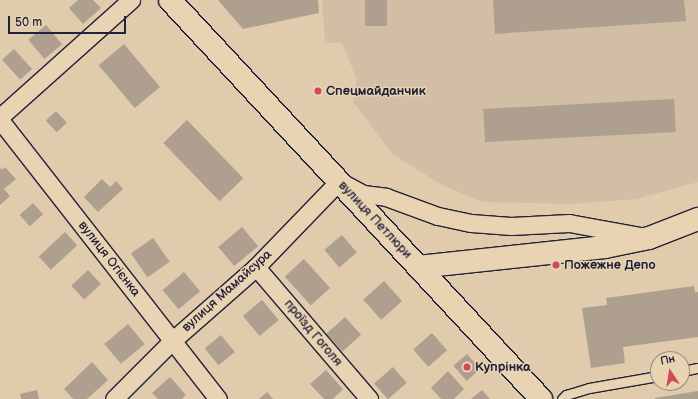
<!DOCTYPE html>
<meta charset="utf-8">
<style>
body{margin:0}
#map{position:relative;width:698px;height:399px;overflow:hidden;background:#e0ccad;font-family:"Balsamiq Sans",sans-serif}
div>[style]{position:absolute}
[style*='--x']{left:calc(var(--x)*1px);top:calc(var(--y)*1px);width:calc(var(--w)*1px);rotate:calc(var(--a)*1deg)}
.built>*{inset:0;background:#d1bea4}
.building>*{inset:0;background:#ae9f8f;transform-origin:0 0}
.roads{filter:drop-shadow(1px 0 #22223b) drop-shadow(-1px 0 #22223b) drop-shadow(0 1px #22223b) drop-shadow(0 -1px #22223b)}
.lane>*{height:9px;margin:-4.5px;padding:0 4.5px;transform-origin:4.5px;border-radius:4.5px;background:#e8d3b2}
.street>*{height:17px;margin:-8.5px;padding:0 8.5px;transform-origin:8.5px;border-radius:8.5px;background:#e8d3b2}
.secondary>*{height:22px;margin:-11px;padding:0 11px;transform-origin:11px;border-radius:11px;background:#e8d3b2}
.dots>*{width:11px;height:11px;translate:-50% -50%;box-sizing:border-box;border:2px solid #e8d3b2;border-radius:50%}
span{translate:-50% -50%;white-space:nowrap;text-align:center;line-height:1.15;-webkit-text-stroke:3px #e8d3b2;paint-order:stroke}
.poi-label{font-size:13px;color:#22223b;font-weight:700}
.left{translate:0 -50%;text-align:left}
.street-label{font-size:13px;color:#22223b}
.north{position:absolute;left:650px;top:351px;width:40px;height:40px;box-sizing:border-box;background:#e8d3b2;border:1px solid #998c82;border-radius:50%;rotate:348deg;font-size:11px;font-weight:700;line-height:16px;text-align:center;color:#22223b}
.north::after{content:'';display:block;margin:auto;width:14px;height:18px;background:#d1495b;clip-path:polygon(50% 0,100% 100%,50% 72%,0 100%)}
.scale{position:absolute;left:8px;top:16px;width:118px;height:18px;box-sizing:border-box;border:2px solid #22223b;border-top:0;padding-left:5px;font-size:12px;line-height:14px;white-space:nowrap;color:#22223b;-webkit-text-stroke:3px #e8d3b2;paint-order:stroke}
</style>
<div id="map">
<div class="built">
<div style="clip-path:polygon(322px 0,698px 0,698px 182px,636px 199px,572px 204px,483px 202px,442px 185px,392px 154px,353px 102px,357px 80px,342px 43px,325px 43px)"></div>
</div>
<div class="building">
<div style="clip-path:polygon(78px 0,93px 0,101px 8px,83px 24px,69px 8px)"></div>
<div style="clip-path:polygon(218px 0,318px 0,319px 13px,243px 29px)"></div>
<div style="left:365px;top:0;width:22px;height:26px"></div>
<div style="clip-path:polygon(493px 0,684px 0,686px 21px,495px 34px)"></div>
<div style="left:46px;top:25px;width:25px;height:23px;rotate:50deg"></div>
<div style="left:124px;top:44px;width:56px;height:33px;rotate:50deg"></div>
<div style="left:14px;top:49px;width:27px;height:16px;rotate:48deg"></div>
<div style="left:674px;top:99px;width:33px;height:191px;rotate:87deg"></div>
<div style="left:56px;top:111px;width:16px;height:14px;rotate:47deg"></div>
<div style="left:187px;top:120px;width:81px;height:33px;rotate:46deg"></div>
<div style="clip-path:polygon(5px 167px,16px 179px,4px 189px,10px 196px,0 205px,0 168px,2px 170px)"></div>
<div style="clip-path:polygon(102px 179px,110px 187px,116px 181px,123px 189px,98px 212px,84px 197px)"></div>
<div style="left:33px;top:203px;width:15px;height:18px;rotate:48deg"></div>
<div style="left:242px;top:227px;width:25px;height:31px;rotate:50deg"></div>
<div style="left:65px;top:232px;width:18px;height:36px;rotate:47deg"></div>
<div style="left:342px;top:235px;width:23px;height:23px;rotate:50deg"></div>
<div style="left:153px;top:238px;width:29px;height:27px;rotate:55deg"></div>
<div style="left:304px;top:259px;width:39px;height:26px;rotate:48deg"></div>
<div style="left:88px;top:270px;width:19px;height:23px;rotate:47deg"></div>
<div style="left:184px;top:272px;width:25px;height:28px;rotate:50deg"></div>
<div style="left:384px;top:281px;width:27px;height:28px;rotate:48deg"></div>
<div style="clip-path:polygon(694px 286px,695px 292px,698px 292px,698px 337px,623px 347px,625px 363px,591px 368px,582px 308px,607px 305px,606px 298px)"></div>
<div style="left:262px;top:300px;width:26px;height:25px;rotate:50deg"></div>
<div style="left:345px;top:317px;width:24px;height:25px;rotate:48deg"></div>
<div style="left:128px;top:324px;width:26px;height:31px;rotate:50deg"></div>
<div style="left:432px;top:333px;width:23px;height:25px;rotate:49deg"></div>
<div style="left:221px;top:335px;width:22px;height:21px;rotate:51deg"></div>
<div style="left:467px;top:354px;width:20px;height:18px;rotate:49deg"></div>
<div style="clip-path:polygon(92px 362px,108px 380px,87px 399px,73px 399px,64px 389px)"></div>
<div style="left:393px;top:367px;width:21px;height:25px;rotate:49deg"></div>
<div style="clip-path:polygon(326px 370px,343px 389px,333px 399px,324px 399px,310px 384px)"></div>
<div style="clip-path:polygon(448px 371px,464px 389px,454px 399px,441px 399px,431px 388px)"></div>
<div style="clip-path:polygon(170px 377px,186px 395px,182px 399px,158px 399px,152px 393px)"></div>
<div style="clip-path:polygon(37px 390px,39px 399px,21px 399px,20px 394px)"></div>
<div style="clip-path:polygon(482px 390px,490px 399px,471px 399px)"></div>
<div style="clip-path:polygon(698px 391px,698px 399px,655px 399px,655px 398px)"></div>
<div style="clip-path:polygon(267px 392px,273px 399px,259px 399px)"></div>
</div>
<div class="roads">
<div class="lane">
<div style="--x:682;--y:371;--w:16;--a:-11"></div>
<div style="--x:562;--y:399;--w:6;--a:-45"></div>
<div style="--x:566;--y:395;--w:24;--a:-17"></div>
<div style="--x:589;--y:388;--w:70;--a:-9.9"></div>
</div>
<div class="street">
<div style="--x:0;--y:117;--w:176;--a:-41.8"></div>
<div style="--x:0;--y:120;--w:354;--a:52"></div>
<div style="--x:256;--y:267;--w:174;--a:49.4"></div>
<div style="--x:114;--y:399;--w:83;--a:-45"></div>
<div style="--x:173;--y:340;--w:111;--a:-41.3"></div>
<div style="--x:256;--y:267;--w:120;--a:-46"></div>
<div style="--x:339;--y:181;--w:27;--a:28"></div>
<div style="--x:363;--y:194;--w:23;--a:7"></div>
<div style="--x:386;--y:197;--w:55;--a:20.1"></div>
<div style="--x:438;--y:216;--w:34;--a:12"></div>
<div style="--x:471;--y:223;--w:40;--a:4.3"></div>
<div style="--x:511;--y:226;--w:58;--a:-3"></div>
<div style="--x:569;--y:223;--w:77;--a:10.4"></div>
</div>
<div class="secondary">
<div style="--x:170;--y:0;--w:545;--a:47.08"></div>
<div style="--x:418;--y:267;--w:188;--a:-6.1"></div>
<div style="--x:605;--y:247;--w:45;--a:-11.6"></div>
<div style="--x:649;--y:238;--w:53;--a:-21.2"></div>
</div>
</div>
<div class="dots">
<div style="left:318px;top:91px;background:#d1495b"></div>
<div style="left:556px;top:265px;background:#d1495b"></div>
<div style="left:467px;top:367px;background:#d1495b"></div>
</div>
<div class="poi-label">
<span class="left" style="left:326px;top:91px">Спецмайданчик</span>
<span class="left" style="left:564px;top:265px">Пожежне Депо</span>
<span class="left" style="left:475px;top:367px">Купрінка</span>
</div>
<div class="street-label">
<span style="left:375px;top:220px;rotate:47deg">вулиця Петлюри</span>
<span style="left:109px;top:259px;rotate:52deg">вулиця Огієнка</span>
<span style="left:227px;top:291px;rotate:-42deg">вулиця Мамайсура</span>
<span style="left:313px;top:333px;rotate:50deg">проїзд Гоголя</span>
</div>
<div class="north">Пн</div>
<div class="scale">50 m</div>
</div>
